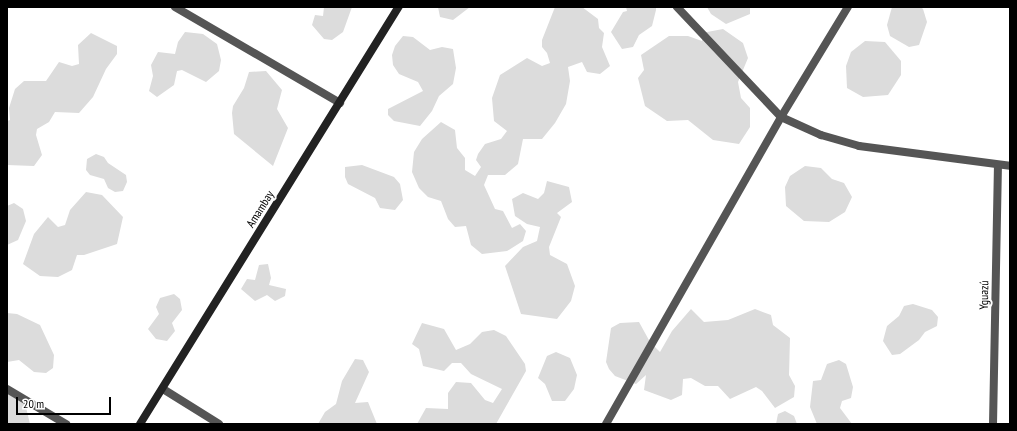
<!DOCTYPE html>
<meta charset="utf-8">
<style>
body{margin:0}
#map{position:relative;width:1017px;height:431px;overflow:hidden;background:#fff;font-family:"PT Sans Narrow",sans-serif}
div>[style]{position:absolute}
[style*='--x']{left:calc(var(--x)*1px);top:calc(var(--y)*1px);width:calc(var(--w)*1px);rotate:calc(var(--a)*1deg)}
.green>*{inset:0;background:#dcdcdc}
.street>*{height:8px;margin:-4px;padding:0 4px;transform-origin:4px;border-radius:4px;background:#555}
.secondary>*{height:8px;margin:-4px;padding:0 4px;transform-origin:4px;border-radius:4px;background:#222}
span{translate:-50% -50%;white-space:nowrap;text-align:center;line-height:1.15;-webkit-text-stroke:4px #fff;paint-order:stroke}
.street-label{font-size:12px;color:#000}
.frame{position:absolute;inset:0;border:8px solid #000;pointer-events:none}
.scale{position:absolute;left:16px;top:397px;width:95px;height:18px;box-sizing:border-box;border:2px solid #000;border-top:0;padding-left:5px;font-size:12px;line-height:14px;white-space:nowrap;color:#000;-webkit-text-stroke:3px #fff;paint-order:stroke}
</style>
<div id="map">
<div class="green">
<div style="clip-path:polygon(324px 7px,352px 7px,343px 32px,332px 40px,324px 39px,312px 25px,315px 15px,323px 16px)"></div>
<div style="clip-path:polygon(438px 7px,470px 7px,453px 20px,440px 17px)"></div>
<div style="clip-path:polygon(555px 7px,582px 7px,598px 19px,599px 28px,604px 33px,602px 47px,610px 66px,600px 74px,587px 72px,582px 62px,568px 67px,570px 81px,566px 104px,555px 123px,542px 139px,523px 139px,518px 164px,505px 175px,488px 175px,484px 185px,495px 209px,503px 211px,512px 228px,520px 224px,526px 231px,523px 241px,507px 251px,482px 254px,471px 245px,466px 226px,455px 227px,448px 219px,441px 201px,428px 197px,419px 188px,412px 172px,414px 152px,422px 139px,441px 122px,455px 130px,457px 148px,465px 158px,465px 170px,475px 176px,481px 167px,476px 160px,478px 154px,485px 144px,501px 139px,507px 131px,494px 121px,492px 98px,500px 75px,527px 58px,542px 66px,550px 63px,547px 53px,542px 47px,542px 40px)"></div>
<div style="clip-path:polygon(626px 7px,656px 7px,656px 10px,652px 26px,639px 35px,633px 47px,622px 49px,611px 32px,623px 12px,627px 11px)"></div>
<div style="clip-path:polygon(707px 7px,750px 7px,750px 14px,726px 24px,711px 14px)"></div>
<div style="clip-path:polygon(892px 7px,921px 7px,923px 9px,927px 22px,919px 45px,909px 47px,890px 36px,887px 25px)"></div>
<div style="clip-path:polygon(723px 29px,743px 43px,748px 58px,738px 82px,741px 98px,750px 108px,750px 127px,739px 144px,713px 140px,688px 120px,667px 121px,645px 106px,638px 78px,644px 70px,641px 55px,669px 36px,688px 36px,702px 41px,702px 33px)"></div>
<div style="clip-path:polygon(185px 32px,203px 34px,217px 44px,221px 60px,219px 71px,206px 82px,182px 70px,177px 71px,174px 85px,157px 97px,149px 91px,153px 76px,151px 65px,158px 52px,175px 54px,178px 42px)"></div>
<div style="clip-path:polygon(91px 33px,117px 46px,117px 54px,106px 69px,93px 97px,79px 113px,55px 112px,49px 122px,37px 129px,36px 135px,42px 155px,34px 166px,7px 165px,7px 121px,10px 120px,9px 108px,15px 89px,24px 81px,46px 81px,59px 62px,72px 66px,79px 64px,78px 45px)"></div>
<div style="clip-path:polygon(403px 36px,413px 37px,430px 50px,442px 47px,453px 49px,456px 68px,453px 84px,439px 96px,432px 111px,420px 126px,394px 121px,388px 115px,388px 109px,423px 91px,418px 82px,399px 74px,393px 65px,392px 55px,395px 46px)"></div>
<div style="clip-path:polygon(865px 41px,885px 42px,901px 61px,901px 75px,888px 95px,863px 97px,847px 88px,846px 66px,851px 52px)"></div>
<div style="clip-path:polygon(266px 71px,282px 90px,277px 109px,288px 128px,273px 166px,234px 134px,232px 113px,233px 106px,244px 88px,249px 72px)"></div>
<div style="clip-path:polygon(96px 154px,104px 157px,108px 163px,126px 175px,127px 182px,123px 191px,115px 192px,108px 188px,104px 179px,90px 175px,86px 170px,87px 159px)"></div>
<div style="clip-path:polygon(362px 165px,394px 177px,400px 184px,403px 200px,395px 210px,380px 208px,375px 198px,348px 184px,345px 177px,345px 167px)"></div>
<div style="clip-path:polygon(805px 166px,821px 168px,832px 179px,844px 183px,852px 197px,845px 212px,829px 222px,804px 221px,786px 206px,785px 187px,790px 176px)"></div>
<div style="clip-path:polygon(547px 181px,569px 187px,572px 202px,557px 213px,561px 217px,549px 247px,550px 255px,567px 264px,575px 286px,571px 301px,557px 319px,521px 314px,505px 266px,523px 247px,537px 241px,540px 227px,527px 224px,515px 216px,512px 199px,523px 193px,538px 199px,544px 193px)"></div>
<div style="clip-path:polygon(86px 192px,102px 195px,123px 217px,117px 244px,84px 255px,77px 255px,72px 270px,58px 277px,40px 276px,23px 264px,34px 234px,48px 217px,58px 227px,65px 225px,70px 210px)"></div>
<div style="clip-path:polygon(14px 203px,23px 209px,26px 221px,18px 240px,7px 245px,7px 206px)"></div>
<div style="clip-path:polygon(268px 264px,271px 278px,269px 285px,286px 289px,285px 296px,275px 301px,267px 295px,255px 301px,241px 289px,247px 279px,255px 280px,259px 265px)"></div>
<div style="clip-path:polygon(174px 294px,180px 299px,182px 310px,172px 323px,175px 331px,167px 341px,156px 339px,148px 329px,159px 314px,156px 307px,160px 298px)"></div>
<div style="clip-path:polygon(913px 304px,932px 310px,938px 317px,937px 326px,925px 332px,919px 340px,900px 354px,892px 355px,883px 341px,887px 326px,899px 316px,904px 306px)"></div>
<div style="clip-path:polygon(691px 309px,704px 322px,728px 320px,755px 309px,771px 315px,773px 325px,790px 338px,789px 375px,795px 386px,794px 397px,775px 408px,762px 391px,756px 387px,730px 399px,718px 386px,705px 386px,691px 378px,683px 379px,682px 395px,671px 400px,644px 390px,646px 375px,636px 384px,615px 376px,609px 369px,606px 362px,611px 328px,620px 323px,639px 322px,650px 342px,660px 352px,672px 331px)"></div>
<div style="clip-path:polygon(7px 313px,17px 314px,40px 325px,54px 355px,53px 368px,46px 373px,34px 372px,19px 360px,7px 362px)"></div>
<div style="clip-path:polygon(422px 323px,444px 329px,456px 350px,470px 344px,482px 332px,494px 330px,506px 336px,525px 364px,526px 371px,496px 424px,417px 424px,426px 408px,448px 409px,448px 393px,456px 382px,471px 383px,485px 400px,493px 403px,502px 389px,471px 374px,461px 363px,452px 363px,444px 371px,423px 366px,419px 349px,412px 344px)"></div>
<div style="clip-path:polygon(556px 352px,570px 358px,577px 375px,574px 389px,565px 401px,552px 401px,545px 384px,538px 378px,547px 356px)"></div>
<div style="clip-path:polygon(355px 359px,363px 360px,369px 372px,355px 403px,368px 402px,377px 424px,318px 424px,325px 412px,336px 404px,342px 381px)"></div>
<div style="clip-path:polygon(839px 360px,846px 364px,853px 387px,851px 398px,842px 401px,840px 408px,852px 424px,817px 424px,810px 407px,813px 381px,821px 380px,827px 364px)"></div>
<div style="clip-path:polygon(7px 390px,25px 403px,30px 424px,7px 424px)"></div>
<div style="clip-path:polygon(785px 411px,794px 416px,797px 424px,776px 424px,778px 414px)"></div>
</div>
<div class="street">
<div style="--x:175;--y:7;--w:191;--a:30.2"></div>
<div style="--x:677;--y:7;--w:151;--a:46.6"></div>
<div style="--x:781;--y:117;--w:44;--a:24.2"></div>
<div style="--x:821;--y:135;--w:40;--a:16"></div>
<div style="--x:859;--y:146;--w:152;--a:7.5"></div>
<div style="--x:7;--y:389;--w:69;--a:30.7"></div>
<div style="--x:163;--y:389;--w:66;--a:32"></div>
<div style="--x:606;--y:424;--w:353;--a:-60.3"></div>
<div style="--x:781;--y:117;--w:129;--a:-58.7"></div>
<div style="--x:993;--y:424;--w:258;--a:-88.9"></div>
</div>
<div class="secondary">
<div style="--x:140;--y:424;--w:491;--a:-58.2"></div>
</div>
<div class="street-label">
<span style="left:260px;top:209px;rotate:-58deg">Amambay</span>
<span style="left:984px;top:295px;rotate:-89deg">Yguazú</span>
</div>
<div class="frame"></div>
<div class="scale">20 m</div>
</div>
